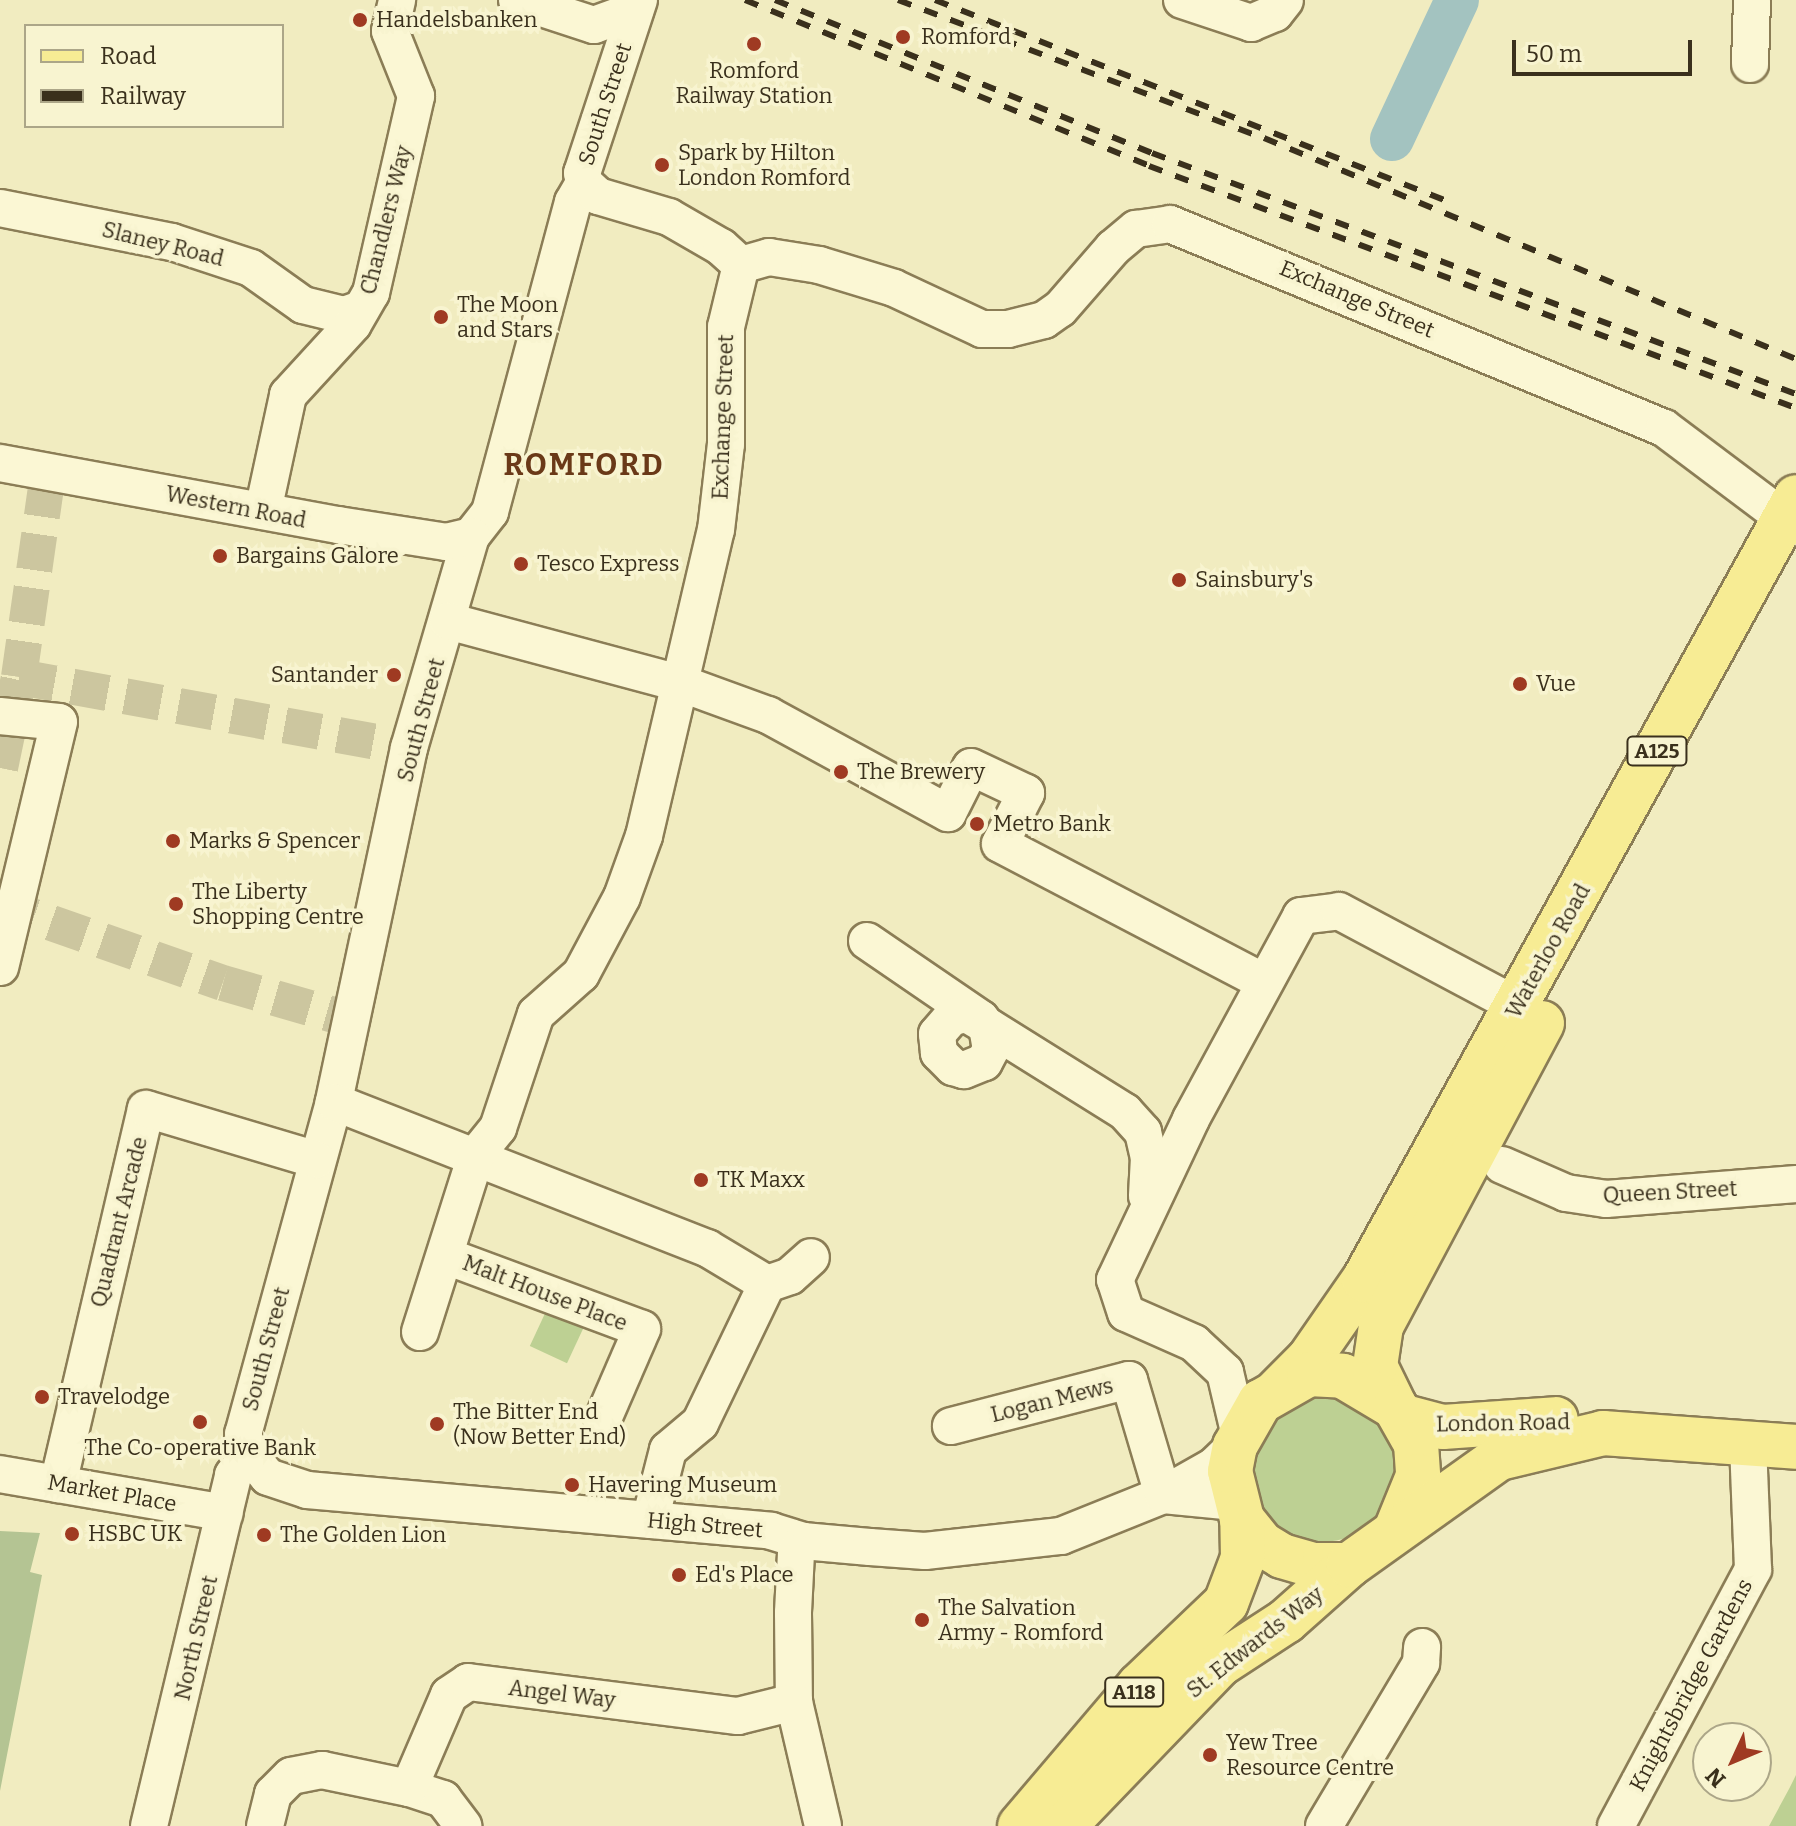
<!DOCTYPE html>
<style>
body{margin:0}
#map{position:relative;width:1796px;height:1826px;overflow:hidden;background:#f1ecc0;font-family:Bitter,serif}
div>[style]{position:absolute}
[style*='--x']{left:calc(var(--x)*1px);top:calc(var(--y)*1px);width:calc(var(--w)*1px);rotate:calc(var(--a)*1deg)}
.green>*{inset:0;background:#bdd093;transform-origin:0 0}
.round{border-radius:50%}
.cemetery>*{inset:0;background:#b4c493}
.river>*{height:44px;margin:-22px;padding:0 22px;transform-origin:22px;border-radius:22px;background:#a3c3c0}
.minor-tunnel>*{height:36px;margin-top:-18px;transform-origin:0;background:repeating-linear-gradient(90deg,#ccc69f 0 36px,transparent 0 54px)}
.roads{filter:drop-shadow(2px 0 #8b7d56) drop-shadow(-2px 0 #8b7d56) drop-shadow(0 2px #8b7d56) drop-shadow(0 -2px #8b7d56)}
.minor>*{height:36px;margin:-18px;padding:0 18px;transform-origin:18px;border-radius:18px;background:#fbf7d4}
.major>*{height:44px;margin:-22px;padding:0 22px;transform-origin:22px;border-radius:22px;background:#f7ec94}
.rail>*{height:6px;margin-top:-3px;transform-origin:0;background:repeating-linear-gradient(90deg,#3a301c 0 14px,transparent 0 28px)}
.dots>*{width:22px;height:22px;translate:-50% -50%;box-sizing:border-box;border:4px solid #f8f4d0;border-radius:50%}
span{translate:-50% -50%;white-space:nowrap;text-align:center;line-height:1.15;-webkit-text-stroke:7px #f8f4d0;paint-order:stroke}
.shield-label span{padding:2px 6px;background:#f8f4d0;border:2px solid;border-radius:6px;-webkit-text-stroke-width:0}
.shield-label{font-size:20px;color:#3a301c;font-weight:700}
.poi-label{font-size:22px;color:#3a301c}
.left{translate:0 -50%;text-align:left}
.right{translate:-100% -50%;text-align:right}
.street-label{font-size:22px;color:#3a301c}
.district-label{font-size:30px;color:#6a3918;font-weight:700;letter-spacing:2px}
.legend{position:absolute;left:24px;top:24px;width:260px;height:104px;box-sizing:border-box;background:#f8f4d0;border:2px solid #aca688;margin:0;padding:10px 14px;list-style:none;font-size:24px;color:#3a301c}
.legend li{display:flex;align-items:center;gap:16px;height:40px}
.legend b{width:40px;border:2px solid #aca688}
.north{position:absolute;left:1692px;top:1722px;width:80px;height:80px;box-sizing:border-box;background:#f8f4d0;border:2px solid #aca688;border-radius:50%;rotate:226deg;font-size:22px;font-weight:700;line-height:32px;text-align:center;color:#3a301c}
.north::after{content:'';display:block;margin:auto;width:28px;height:36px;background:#9f3a22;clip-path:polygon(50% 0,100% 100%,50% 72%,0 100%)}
.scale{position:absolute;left:1512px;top:40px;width:180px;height:36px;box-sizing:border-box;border:4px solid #3a301c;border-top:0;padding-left:10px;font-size:24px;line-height:28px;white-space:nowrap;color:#3a301c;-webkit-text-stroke:6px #f8f4d0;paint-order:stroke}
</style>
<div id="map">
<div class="green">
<div style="left:548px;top:1307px;width:41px;height:43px;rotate:25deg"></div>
<div class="round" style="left:1248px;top:1394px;width:148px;height:148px"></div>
<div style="clip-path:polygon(1796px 1775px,1796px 1826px,1769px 1826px,1789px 1789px)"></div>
</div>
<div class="cemetery">
<div style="clip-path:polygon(0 1531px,40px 1533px,30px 1572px,42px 1575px,0 1791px)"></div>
</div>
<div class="river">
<div style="--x:1392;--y:139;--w:153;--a:-64.9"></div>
</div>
<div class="minor-tunnel">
<div style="--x:19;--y:677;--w:396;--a:10.3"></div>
<div style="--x:0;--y:768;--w:93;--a:-78.2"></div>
<div style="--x:19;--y:677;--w:207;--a:-81.9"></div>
<div style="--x:0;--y:905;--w:236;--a:19.3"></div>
<div style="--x:223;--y:983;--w:133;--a:16.1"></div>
</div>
<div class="roads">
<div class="minor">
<div style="--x:517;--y:0;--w:81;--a:18"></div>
<div style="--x:594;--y:25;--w:44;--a:-20.1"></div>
<div style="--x:639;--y:0;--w:182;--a:108.2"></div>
<div style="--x:582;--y:173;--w:10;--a:79"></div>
<div style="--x:584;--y:183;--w:22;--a:120"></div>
<div style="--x:573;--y:202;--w:321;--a:105"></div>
<div style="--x:490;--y:512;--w:31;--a:128"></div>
<div style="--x:471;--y:536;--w:221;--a:106.3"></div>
<div style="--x:409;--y:748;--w:362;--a:102"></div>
<div style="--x:334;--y:1102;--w:344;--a:105.3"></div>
<div style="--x:243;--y:1434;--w:22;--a:72"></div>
<div style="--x:250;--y:1455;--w:28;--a:51"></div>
<div style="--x:268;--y:1477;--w:41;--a:18.4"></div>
<div style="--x:307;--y:1490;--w:466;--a:5"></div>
<div style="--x:771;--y:1531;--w:34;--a:17"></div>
<div style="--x:803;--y:1541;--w:67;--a:5.1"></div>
<div style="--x:870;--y:1547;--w:55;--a:4.2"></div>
<div style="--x:925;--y:1551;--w:137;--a:-6.3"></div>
<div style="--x:1061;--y:1536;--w:110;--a:-21.9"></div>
<div style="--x:1163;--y:1495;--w:120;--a:-106.5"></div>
<div style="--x:1129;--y:1380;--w:184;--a:165.5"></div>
<div style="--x:1182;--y:0;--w:73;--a:18.4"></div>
<div style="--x:1251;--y:23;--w:26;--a:-23"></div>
<div style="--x:1275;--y:13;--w:16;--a:-52"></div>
<div style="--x:1750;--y:64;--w:64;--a:-88.2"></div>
<div style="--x:584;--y:183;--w:19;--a:43"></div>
<div style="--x:598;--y:196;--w:74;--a:16.5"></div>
<div style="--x:669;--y:217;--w:60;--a:30"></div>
<div style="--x:721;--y:247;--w:27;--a:42"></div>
<div style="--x:0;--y:208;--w:175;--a:11.2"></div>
<div style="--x:172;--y:242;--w:83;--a:18.2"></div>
<div style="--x:251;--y:268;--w:64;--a:35.4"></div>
<div style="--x:303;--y:305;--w:42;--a:13.7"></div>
<div style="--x:344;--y:315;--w:18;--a:-19"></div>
<div style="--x:741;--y:265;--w:29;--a:-16"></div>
<div style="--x:769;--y:257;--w:51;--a:9.1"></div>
<div style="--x:819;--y:265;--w:78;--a:17"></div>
<div style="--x:894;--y:288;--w:97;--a:25"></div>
<div style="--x:982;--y:329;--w:26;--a:0"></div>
<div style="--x:1008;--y:329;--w:37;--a:-14"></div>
<div style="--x:1044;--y:320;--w:19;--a:-35"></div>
<div style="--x:1060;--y:309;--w:81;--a:-49"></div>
<div style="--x:1113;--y:248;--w:30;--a:-40"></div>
<div style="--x:1136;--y:229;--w:34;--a:-8"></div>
<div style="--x:1170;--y:224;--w:534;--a:22.44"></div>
<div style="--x:1664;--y:428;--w:165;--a:36.9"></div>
<div style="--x:0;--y:463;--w:344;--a:10.4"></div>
<div style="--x:338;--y:525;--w:109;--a:8.9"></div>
<div style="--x:446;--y:542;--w:26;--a:-13"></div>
<div style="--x:263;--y:511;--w:119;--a:-77.8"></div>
<div style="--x:288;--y:395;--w:96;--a:-47.5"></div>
<div style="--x:353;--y:324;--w:36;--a:-60"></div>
<div style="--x:371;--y:293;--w:202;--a:-77.1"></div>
<div style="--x:416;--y:96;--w:70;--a:-111.8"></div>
<div style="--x:390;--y:31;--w:32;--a:-77"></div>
<div style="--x:448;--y:621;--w:240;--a:15"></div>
<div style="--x:680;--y:683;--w:94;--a:20"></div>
<div style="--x:768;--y:715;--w:205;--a:28.6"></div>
<div style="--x:948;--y:813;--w:51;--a:-63.4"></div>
<div style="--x:971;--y:767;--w:61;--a:25.3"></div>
<div style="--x:1026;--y:793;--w:57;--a:117"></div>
<div style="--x:1000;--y:844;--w:298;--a:27.6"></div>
<div style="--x:0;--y:716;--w:59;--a:5.8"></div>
<div style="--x:59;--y:722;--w:252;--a:103.5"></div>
<div style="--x:867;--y:941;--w:138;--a:34.4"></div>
<div style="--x:981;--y:1019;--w:10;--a:53"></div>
<div style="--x:987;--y:1027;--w:22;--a:80"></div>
<div style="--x:991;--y:1049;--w:15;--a:118"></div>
<div style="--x:984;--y:1062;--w:22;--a:158"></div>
<div style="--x:964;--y:1070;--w:11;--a:-165"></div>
<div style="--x:953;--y:1067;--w:20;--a:-135"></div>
<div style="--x:939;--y:1053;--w:19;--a:-96"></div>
<div style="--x:937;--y:1034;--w:23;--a:-49"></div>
<div style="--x:952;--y:1017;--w:15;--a:-11"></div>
<div style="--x:967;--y:1014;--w:26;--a:31"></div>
<div style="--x:989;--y:1027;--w:160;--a:32"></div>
<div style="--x:1125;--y:1112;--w:27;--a:48"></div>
<div style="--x:1143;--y:1132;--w:26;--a:77"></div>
<div style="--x:1149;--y:1157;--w:39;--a:93"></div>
<div style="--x:334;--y:1102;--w:401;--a:21.4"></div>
<div style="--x:707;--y:1248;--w:70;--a:31"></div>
<div style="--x:767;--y:1284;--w:154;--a:115.7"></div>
<div style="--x:700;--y:1423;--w:42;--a:139.8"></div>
<div style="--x:668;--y:1450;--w:72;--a:104.4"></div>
<div style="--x:1502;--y:1165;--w:70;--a:23.6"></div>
<div style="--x:1566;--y:1193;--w:40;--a:8.5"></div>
<div style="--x:1606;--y:1199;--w:191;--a:-4.5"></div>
<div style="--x:446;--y:1256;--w:209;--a:20.4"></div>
<div style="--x:642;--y:1329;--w:98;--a:113.4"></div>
<div style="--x:767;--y:1284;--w:24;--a:-19"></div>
<div style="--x:790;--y:1276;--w:28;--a:-42"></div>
<div style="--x:420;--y:1332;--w:186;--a:-72.4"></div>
<div style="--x:476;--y:1155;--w:35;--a:-51"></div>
<div style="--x:498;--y:1128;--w:120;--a:-71.6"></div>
<div style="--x:536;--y:1014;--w:60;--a:-41.6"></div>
<div style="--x:581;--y:974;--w:87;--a:-62"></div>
<div style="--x:622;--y:897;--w:65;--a:-70.2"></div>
<div style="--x:644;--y:836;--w:314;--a:-76.8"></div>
<div style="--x:716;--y:530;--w:87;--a:-83.4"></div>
<div style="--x:726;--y:444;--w:117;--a:-90"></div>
<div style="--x:726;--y:327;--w:64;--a:-76.4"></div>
<div style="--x:1240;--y:1436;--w:66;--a:-103.2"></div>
<div style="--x:1225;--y:1372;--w:42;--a:-136.9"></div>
<div style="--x:1194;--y:1343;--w:74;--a:-156.2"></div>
<div style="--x:1126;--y:1313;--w:35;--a:-108"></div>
<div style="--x:1115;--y:1280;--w:178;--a:-64.7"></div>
<div style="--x:1191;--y:1119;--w:231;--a:-61.5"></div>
<div style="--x:1301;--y:916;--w:38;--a:-7"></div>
<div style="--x:1339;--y:911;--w:203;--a:28"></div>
<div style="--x:0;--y:1474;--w:228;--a:9.8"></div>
<div style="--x:58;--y:1484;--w:385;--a:-76.8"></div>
<div style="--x:146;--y:1109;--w:178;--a:16.6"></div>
<div style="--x:1235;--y:1502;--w:72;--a:-174.4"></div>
<div style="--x:1163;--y:1495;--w:59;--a:-29.6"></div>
<div style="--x:1214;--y:1466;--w:29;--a:-44"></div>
<div style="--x:803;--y:1541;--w:14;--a:120"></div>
<div style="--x:796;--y:1553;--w:60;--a:92.9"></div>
<div style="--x:793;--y:1613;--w:89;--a:89.4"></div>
<div style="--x:794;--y:1702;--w:127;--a:76.8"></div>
<div style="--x:409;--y:1788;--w:36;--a:18"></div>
<div style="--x:443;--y:1799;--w:34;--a:53"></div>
<div style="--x:149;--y:1826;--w:361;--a:-76.5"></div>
<div style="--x:233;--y:1475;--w:26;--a:-50"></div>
<div style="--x:265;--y:1826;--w:33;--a:-76"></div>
<div style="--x:273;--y:1794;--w:25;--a:-45"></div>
<div style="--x:291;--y:1776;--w:32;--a:-11"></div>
<div style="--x:322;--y:1770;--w:89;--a:11.7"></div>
<div style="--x:409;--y:1788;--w:101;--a:-66.7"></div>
<div style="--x:449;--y:1695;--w:23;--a:-34"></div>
<div style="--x:468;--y:1682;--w:272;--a:7.2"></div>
<div style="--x:738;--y:1716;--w:58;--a:-14"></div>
<div style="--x:1324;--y:1826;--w:190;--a:-59.2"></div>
<div style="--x:1421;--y:1663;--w:16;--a:-86"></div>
<div style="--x:1616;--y:1826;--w:291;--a:-61.9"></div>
<div style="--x:1753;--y:1569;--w:125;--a:-92.3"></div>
</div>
<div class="major">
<div style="--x:1277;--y:1391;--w:45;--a:-45"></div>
<div style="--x:1309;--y:1359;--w:96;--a:-55.2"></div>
<div style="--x:1364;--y:1280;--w:894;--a:-61.11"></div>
<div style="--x:1395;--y:1407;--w:46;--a:-116"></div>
<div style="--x:1375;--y:1366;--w:40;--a:-81.5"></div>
<div style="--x:1381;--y:1326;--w:343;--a:-62"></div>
<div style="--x:1401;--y:1416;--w:43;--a:14.7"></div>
<div style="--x:1443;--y:1427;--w:113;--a:-4"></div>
<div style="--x:1349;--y:1565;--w:36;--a:180"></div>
<div style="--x:1313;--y:1565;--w:32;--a:-164"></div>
<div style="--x:1282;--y:1556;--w:23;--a:-149"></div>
<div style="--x:1262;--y:1544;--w:32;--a:-129"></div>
<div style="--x:1242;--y:1519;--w:49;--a:-104"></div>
<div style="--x:1230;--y:1471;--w:25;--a:-79"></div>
<div style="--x:1235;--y:1446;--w:51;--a:-60.4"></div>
<div style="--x:1260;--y:1402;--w:56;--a:-29.7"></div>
<div style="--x:1309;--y:1374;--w:34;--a:3"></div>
<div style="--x:1343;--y:1376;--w:61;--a:30.8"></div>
<div style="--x:1395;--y:1407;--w:43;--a:60.4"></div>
<div style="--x:1416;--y:1444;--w:32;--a:86"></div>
<div style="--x:1418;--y:1476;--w:58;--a:112.2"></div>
<div style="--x:1020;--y:1826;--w:184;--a:-49.6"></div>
<div style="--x:1139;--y:1686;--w:120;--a:-43.7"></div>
<div style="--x:1226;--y:1603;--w:48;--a:-69.3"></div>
<div style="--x:1243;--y:1558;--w:39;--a:-91"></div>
<div style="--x:1064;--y:1826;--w:225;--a:-46.1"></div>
<div style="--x:1220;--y:1664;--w:79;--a:-33.1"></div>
<div style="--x:1286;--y:1621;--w:84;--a:-41.6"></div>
<div style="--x:1349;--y:1565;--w:184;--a:-35.5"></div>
<div style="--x:1499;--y:1458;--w:107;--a:-13.5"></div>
<div style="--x:1603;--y:1433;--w:194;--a:4.1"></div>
</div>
</div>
<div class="rail">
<div style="--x:745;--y:0;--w:437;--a:22.3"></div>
<div style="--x:1149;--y:166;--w:691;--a:20.51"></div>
<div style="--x:775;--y:0;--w:407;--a:22.1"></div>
<div style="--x:1152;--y:153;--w:688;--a:20.52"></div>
<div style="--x:898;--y:0;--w:391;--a:20.7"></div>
<div style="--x:1264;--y:138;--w:576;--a:22.56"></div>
<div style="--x:935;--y:0;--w:555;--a:21.44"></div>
</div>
<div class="dots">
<div style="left:360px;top:20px;background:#9f3a22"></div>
<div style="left:903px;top:37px;background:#9f3a22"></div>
<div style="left:754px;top:44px;background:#9f3a22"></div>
<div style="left:662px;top:165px;background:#9f3a22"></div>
<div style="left:441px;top:317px;background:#9f3a22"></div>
<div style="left:220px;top:556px;background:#9f3a22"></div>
<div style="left:521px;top:564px;background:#9f3a22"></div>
<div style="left:1179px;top:580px;background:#9f3a22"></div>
<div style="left:394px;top:675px;background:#9f3a22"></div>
<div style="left:1520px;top:684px;background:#9f3a22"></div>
<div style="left:841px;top:772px;background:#9f3a22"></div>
<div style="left:977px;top:824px;background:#9f3a22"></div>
<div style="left:173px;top:841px;background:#9f3a22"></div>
<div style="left:176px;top:904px;background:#9f3a22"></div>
<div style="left:701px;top:1180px;background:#9f3a22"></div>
<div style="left:42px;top:1397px;background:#9f3a22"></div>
<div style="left:200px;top:1422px;background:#9f3a22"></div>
<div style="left:437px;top:1424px;background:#9f3a22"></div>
<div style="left:572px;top:1485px;background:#9f3a22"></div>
<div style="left:72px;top:1534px;background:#9f3a22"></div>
<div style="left:264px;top:1535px;background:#9f3a22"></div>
<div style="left:679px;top:1575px;background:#9f3a22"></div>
<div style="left:922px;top:1620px;background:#9f3a22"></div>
<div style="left:1210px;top:1755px;background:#9f3a22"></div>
</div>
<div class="shield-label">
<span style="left:1657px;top:751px">A125</span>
<span style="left:1134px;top:1692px">A118</span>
</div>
<div class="poi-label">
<span class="left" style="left:376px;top:20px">Handelsbanken</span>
<span class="left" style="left:921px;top:37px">Romford</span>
<span style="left:754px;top:83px">Romford<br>Railway Station</span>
<span class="left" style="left:678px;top:165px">Spark by Hilton<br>London Romford</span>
<span class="left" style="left:457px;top:317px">The Moon<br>and Stars</span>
<span class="left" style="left:236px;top:556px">Bargains Galore</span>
<span class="left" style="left:537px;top:564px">Tesco Express</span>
<span class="left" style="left:1195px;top:580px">Sainsbury's</span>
<span class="right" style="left:378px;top:675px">Santander</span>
<span class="left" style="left:1536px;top:684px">Vue</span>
<span class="left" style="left:857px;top:772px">The Brewery</span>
<span class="left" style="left:993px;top:824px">Metro Bank</span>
<span class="left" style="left:189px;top:841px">Marks &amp; Spencer</span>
<span class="left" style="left:192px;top:904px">The Liberty<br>Shopping Centre</span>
<span class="left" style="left:717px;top:1180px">TK Maxx</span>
<span class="left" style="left:58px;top:1397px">Travelodge</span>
<span class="left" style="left:453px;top:1424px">The Bitter End<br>(Now Better End)</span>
<span style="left:200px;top:1448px">The Co-operative Bank</span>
<span class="left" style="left:588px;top:1485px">Havering Museum</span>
<span class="left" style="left:88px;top:1534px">HSBC UK</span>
<span class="left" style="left:280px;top:1535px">The Golden Lion</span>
<span class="left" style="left:695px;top:1575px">Ed's Place</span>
<span class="left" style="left:938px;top:1620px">The Salvation<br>Army - Romford</span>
<span class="left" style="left:1226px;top:1755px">Yew Tree<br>Resource Centre</span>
</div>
<div class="street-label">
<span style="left:605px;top:104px;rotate:-72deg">South Street</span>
<span style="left:386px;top:220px;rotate:-76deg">Chandlers Way</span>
<span style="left:163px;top:244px;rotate:14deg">Slaney Road</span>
<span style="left:1357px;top:299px;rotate:23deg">Exchange Street</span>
<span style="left:723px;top:417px;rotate:-88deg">Exchange Street</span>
<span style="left:236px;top:507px;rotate:11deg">Western Road</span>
<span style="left:421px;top:720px;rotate:-75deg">South Street</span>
<span style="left:1548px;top:951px;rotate:-61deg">Waterloo Road</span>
<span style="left:1670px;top:1192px;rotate:-3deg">Queen Street</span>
<span style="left:119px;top:1222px;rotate:-76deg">Quadrant Arcade</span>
<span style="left:545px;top:1293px;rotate:21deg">Malt House Place</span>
<span style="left:266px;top:1349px;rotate:-75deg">South Street</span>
<span style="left:1052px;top:1400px;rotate:-14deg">Logan Mews</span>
<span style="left:1503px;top:1423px;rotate:-1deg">London Road</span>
<span style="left:112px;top:1493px;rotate:10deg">Market Place</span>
<span style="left:705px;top:1525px;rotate:5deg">High Street</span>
<span style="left:196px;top:1638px;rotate:-77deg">North Street</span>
<span style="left:1255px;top:1642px;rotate:-38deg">St. Edwards Way</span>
<span style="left:1691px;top:1685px;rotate:-62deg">Knightsbridge Gardens</span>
<span style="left:562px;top:1694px;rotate:7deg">Angel Way</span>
</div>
<div class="district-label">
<span style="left:584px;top:465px">ROMFORD</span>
</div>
<ul class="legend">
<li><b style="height:10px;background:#f7ec94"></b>Road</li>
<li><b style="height:10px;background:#3a301c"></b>Railway</li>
</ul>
<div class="north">N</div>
<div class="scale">50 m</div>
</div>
